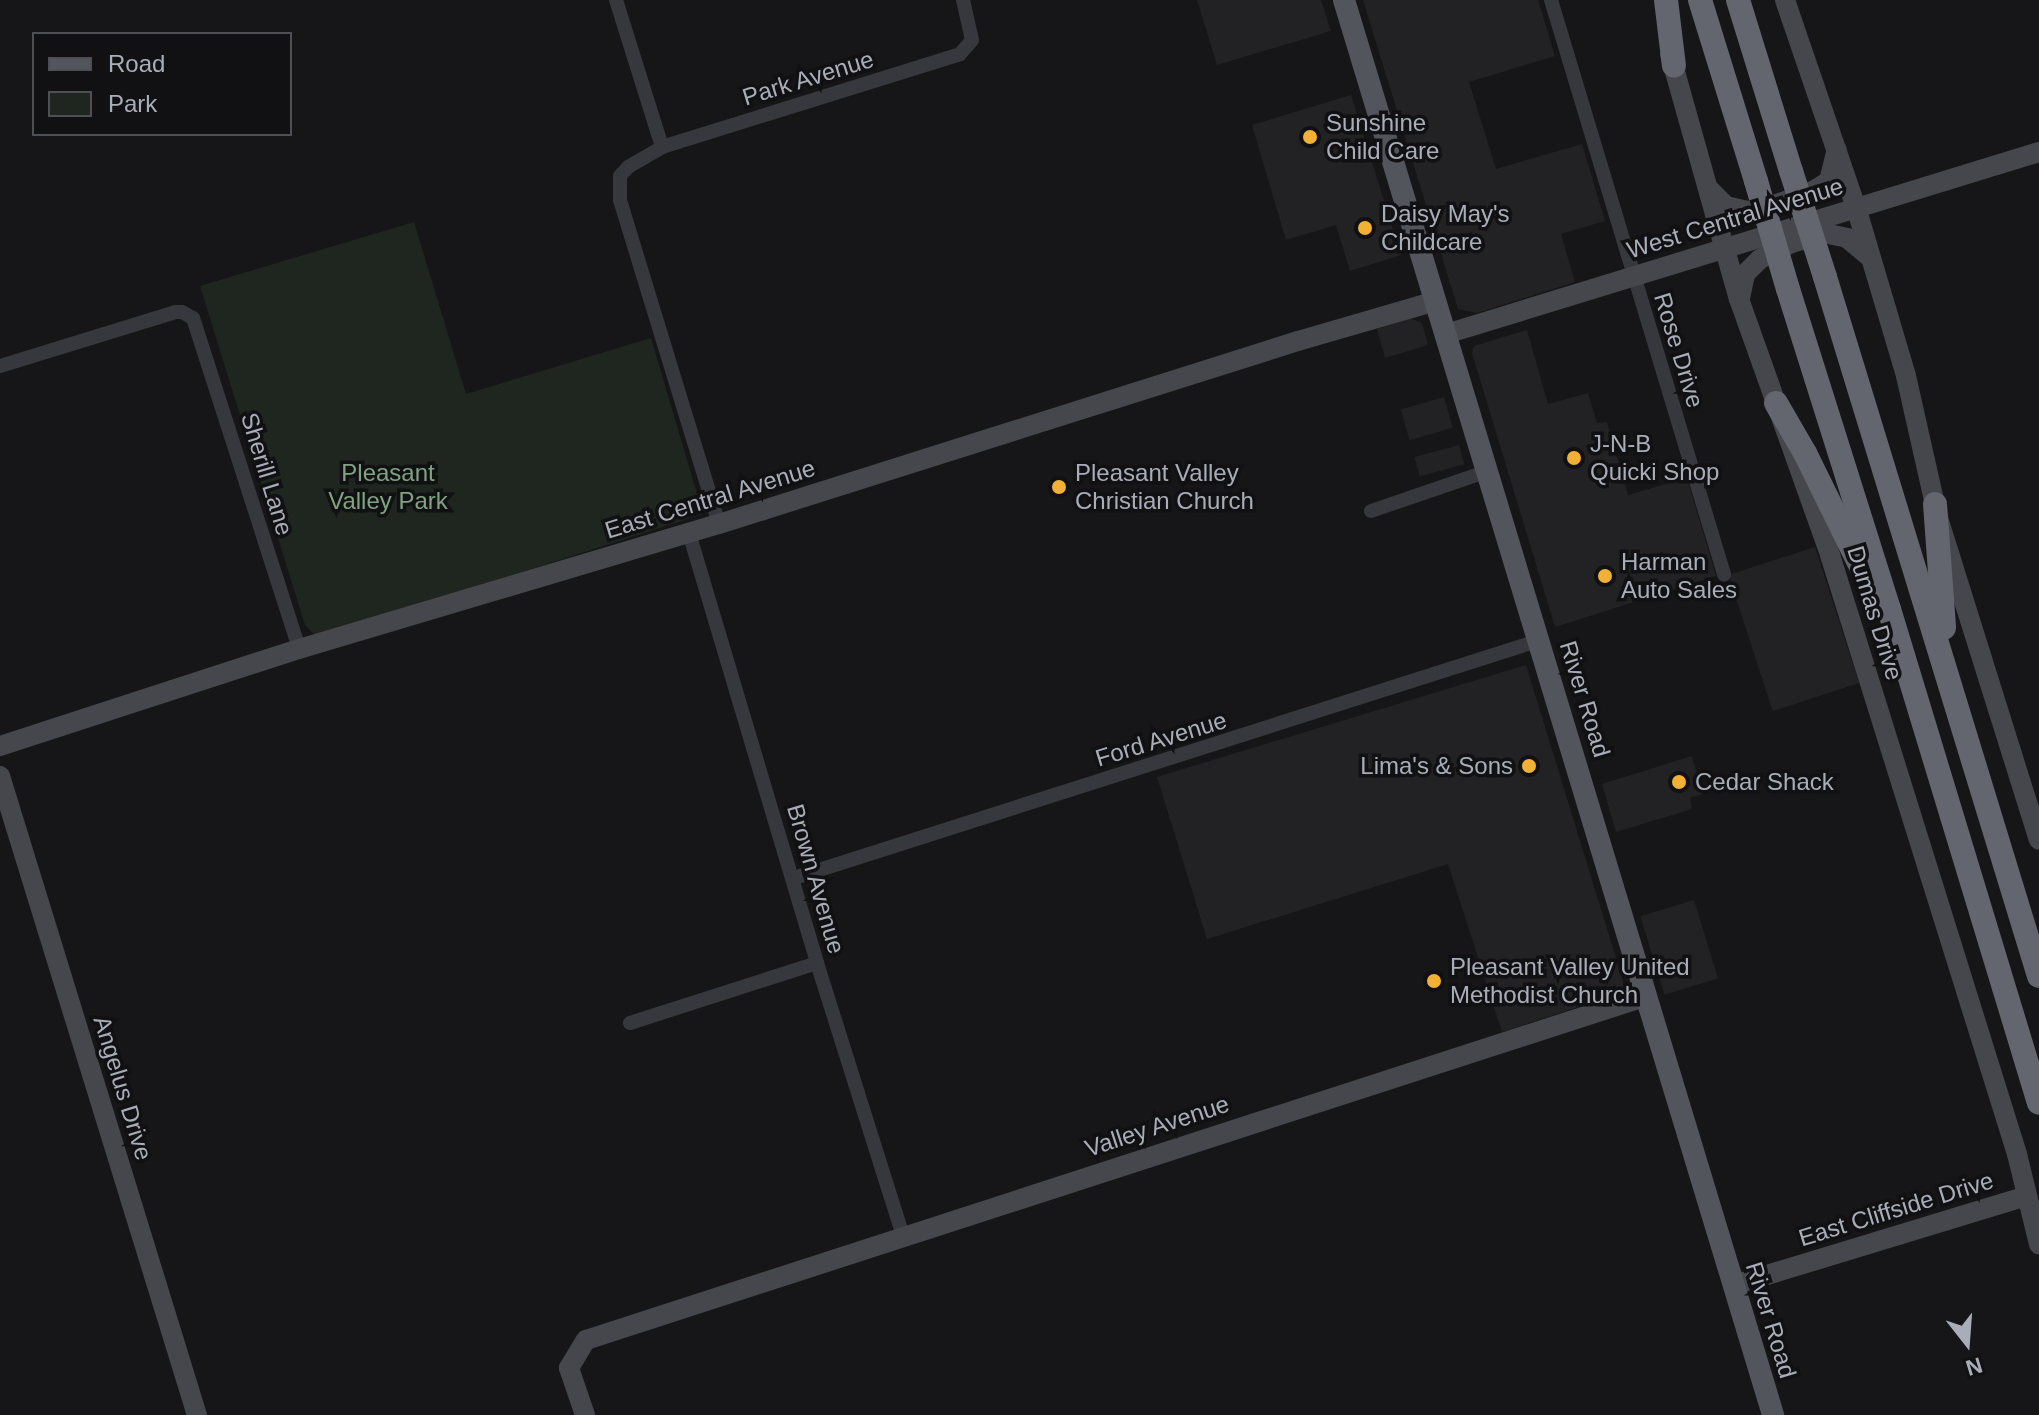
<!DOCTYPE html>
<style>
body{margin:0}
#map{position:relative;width:2039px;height:1415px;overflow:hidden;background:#161618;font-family:Helvetica,sans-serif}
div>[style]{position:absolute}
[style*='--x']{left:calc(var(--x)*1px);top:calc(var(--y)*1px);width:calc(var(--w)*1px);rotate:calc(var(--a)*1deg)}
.built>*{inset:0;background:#222225;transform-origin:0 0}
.green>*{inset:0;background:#1e261f}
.street>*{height:14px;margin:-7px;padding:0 7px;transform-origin:7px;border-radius:7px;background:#37383d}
.secondary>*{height:20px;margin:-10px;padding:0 10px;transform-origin:10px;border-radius:10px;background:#45474d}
.primary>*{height:22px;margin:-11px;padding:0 11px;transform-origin:11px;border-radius:11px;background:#53555c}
.highway>*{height:24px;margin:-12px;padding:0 12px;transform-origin:12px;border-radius:12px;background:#63666e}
.highway-bridge>*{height:24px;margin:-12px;padding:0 12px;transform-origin:12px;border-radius:12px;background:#63666e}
.dots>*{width:22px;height:22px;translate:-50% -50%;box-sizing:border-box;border:4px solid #111113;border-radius:50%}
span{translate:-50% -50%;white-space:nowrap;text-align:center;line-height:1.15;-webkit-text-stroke:7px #111113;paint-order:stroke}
.street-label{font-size:24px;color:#a8adb8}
.poi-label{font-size:24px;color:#a8adb8}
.left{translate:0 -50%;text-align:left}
.right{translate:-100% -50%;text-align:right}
.park-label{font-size:24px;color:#7fa381}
.legend{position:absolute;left:32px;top:32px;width:260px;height:104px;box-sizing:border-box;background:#111113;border:2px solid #4d4f55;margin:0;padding:10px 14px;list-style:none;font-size:24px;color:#a8adb8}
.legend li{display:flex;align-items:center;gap:16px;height:40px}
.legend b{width:40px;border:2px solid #4d4f55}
.north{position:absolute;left:1927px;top:1303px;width:80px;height:80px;-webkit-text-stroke:6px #111113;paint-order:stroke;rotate:163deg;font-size:22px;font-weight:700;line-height:32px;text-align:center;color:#a8adb8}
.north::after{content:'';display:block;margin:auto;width:28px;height:36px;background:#a8adb8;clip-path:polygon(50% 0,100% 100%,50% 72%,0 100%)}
</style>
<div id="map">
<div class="built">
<div style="clip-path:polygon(1197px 0,1321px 0,1331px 31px,1217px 65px)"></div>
<div style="clip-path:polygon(1363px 0,1538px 0,1555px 56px,1469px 82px,1496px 169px,1582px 144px,1605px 221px,1561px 234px,1575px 282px,1477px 313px,1458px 309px)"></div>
<div style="clip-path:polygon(1351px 95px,1401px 255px,1350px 271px,1336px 225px,1286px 240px,1252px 125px)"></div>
<div style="clip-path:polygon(1410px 318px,1422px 323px,1428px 345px,1385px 358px,1377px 329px)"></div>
<div style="clip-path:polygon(1527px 330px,1548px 404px,1588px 393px,1597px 423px,1607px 422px,1628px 495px,1687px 478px,1716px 576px,1555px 627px,1472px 353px,1474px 346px)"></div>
<div style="left:1444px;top:397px;width:32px;height:45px;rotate:74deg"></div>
<div style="left:1459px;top:445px;width:20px;height:46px;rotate:75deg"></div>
<div style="left:1815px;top:547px;width:143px;height:91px;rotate:72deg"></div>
<div style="clip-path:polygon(1526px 665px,1624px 984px,1621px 993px,1502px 1032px,1448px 864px,1207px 939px,1157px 777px)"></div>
<div style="clip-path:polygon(1692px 756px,1703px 794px,1690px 798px,1692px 809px,1616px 832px,1602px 784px)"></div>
<div style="left:1694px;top:900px;width:82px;height:56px;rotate:73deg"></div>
</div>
<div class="green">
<div style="clip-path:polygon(414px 222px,466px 394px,651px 338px,703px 514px,326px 635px,315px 635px,305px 625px,200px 286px)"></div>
</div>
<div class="street">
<div style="--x:616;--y:0;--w:154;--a:72.6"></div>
<div style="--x:1551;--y:0;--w:600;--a:73.23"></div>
<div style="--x:0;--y:366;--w:183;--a:-17.1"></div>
<div style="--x:175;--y:312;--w:7;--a:0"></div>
<div style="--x:182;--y:312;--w:13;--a:29"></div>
<div style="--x:193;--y:318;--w:348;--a:72.2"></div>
<div style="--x:1371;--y:511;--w:124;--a:-18.9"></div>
<div style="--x:719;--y:524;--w:339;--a:-107"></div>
<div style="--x:620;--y:200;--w:24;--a:-90"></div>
<div style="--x:620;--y:176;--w:12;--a:-48"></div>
<div style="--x:628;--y:167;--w:39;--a:-30"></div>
<div style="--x:662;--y:147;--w:312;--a:-17.3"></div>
<div style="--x:960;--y:54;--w:18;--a:-49"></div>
<div style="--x:972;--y:40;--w:41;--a:-102.7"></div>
<div style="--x:689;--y:533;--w:449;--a:73.4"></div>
<div style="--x:817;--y:963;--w:285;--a:72.5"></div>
<div style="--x:794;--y:878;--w:783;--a:-17.69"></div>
<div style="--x:630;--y:1023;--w:196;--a:-17.8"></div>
</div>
<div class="secondary">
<div style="--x:1785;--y:0;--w:219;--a:71.1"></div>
<div style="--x:1856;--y:207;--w:176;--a:73.5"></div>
<div style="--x:1906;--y:376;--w:146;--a:77.3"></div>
<div style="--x:1938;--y:518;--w:337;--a:72.6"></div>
<div style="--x:1670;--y:54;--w:255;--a:74.3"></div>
<div style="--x:1739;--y:299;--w:272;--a:70.4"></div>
<div style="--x:1830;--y:555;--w:628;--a:72.66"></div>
<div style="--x:2017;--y:1154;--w:93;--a:76.3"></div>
<div style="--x:1710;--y:190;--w:23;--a:45"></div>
<div style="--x:1726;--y:206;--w:23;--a:13"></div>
<div style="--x:1748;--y:211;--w:27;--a:-13"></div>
<div style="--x:1774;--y:205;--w:41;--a:-19.7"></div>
<div style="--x:1813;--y:191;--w:19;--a:-32"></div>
<div style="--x:1829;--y:181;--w:32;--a:-76"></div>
<div style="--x:1740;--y:298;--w:25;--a:-78"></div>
<div style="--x:1745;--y:274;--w:21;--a:-45"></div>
<div style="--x:1760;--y:259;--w:36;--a:-27"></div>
<div style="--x:1792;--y:243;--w:34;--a:-17"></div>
<div style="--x:1824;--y:233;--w:24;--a:12"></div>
<div style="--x:1847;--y:238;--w:30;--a:40"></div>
<div style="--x:1446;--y:334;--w:620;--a:-17.06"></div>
<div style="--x:0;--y:746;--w:314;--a:-18"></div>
<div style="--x:299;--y:649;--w:438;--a:-16.6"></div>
<div style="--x:719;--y:524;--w:607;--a:-17.54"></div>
<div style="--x:1298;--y:341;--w:144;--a:-16.2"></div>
<div style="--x:0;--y:776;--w:669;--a:72.87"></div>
<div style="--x:1734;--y:1285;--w:306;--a:-16.9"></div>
<div style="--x:585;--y:1415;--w:50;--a:-108.8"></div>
<div style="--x:569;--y:1368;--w:33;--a:-59"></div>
<div style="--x:586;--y:1340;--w:1115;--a:-17.96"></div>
</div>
<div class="primary">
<div style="--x:1344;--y:0;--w:1479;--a:73.13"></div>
</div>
<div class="highway">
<div style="--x:1666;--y:0;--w:66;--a:83.1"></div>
<div style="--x:1700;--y:0;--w:189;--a:72.8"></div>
<div style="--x:1738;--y:0;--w:179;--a:72.8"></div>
<div style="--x:1825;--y:277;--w:731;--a:72.98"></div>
<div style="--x:1788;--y:289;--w:336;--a:72.5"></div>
<div style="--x:1889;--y:609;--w:516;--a:73.11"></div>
<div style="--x:1776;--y:403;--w:58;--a:59.9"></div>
<div style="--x:1805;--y:453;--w:136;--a:63.8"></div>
<div style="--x:1935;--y:504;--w:124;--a:85.8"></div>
</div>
<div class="highway-bridge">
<div style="--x:1791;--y:171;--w:111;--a:72.2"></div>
<div style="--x:1756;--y:181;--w:113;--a:73.5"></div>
</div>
<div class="dots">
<div style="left:1310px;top:137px;background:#f2b134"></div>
<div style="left:1365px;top:228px;background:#f2b134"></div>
<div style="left:1574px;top:458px;background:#f2b134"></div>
<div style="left:1059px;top:487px;background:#f2b134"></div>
<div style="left:1605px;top:576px;background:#f2b134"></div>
<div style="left:1529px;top:766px;background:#f2b134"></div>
<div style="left:1679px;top:782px;background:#f2b134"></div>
<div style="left:1434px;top:981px;background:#f2b134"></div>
</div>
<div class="street-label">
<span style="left:808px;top:78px;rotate:-17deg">Park Avenue</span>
<span style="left:1735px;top:218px;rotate:-17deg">West Central Avenue</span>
<span style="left:1679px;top:350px;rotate:73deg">Rose Drive</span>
<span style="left:267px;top:474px;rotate:73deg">Sherill Lane</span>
<span style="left:710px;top:499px;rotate:-17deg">East Central Avenue</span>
<span style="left:1875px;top:613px;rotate:73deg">Dumas Drive</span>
<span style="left:1585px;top:699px;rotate:73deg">River Road</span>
<span style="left:1161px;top:739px;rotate:-17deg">Ford Avenue</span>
<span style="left:816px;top:879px;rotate:74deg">Brown Avenue</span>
<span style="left:123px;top:1088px;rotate:73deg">Angelus Drive</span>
<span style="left:1157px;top:1126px;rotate:-18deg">Valley Avenue</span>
<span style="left:1896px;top:1209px;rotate:-17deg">East Cliffside Drive</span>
<span style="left:1771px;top:1320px;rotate:73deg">River Road</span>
</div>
<div class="poi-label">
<span class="left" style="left:1326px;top:137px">Sunshine<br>Child Care</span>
<span class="left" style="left:1381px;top:228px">Daisy May's<br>Childcare</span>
<span class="left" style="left:1590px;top:458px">J-N-B<br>Quicki Shop</span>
<span class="left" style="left:1075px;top:487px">Pleasant Valley<br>Christian Church</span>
<span class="left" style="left:1621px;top:576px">Harman<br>Auto Sales</span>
<span class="right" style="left:1513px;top:766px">Lima's &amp; Sons</span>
<span class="left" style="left:1695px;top:782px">Cedar Shack</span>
<span class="left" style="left:1450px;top:981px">Pleasant Valley United<br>Methodist Church</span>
</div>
<div class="park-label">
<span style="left:388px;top:487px">Pleasant<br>Valley Park</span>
</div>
<ul class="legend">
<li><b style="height:10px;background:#53555c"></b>Road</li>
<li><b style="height:22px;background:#1e261f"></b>Park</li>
</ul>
<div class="north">N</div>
</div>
